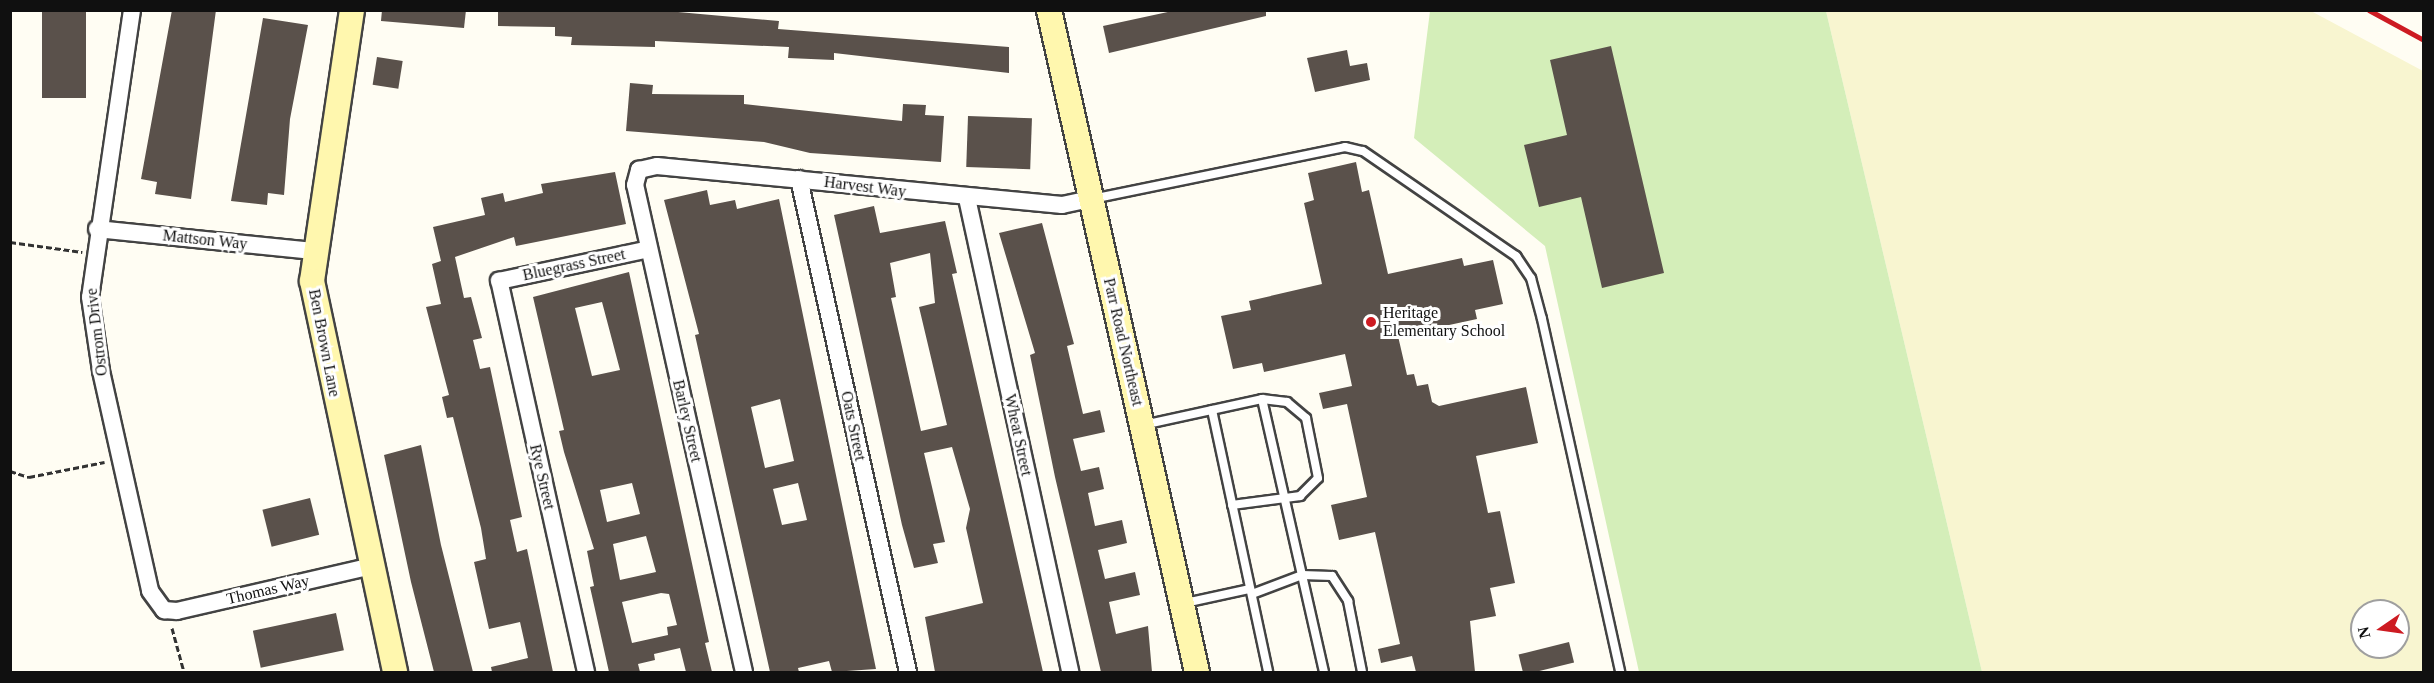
<!DOCTYPE html>
<style>
body{margin:0}
#map{position:relative;width:2434px;height:683px;overflow:hidden;background:#fffdf3;font-family:Georgia,serif}
div>[style]{position:absolute}
[style*='--x']{left:calc(var(--x)*1px);top:calc(var(--y)*1px);width:calc(var(--w)*1px);rotate:calc(var(--a)*1deg)}
.farmland>*{inset:0;background:#f8f5d0}
.green>*{inset:0;background:#d4eeb9}
.building>*{inset:0;background:#5a514b;transform-origin:0 0}
.path>*{height:3px;margin-top:-1.5px;transform-origin:0;background:repeating-linear-gradient(90deg,#323232 0 6px,transparent 0 9px)}
.roads{filter:drop-shadow(2px 0 #434343) drop-shadow(-2px 0 #434343) drop-shadow(0 2px #434343) drop-shadow(0 -2px #434343)}
.lane>*{height:8px;margin:-4px;padding:0 4px;transform-origin:4px;border-radius:4px;background:#fff}
.street>*{height:16px;margin:-8px;padding:0 8px;transform-origin:8px;border-radius:8px;background:#fff}
.secondary>*{height:24px;margin:-12px;padding:0 12px;transform-origin:12px;border-radius:12px;background:#fff7ae}
.rail>*{height:4.5px;margin:-2.25px;padding:0 2.25px;transform-origin:2.25px;border-radius:2.25px;background:#cd1b22}
.dots>*{width:16px;height:16px;translate:-50% -50%;box-sizing:border-box;border:3px solid #fff;border-radius:50%}
span{translate:-50% -50%;white-space:nowrap;text-align:center;line-height:1.15;-webkit-text-stroke:6px #fff;paint-order:stroke}
.street-label{font-size:16px;color:#101010}
.poi-label{font-size:16px;color:#101010}
.left{translate:0 -50%;text-align:left}
.frame{position:absolute;inset:0;border:12px solid #101010;pointer-events:none}
.north{position:absolute;left:2350px;top:599px;width:60px;height:60px;box-sizing:border-box;background:#fff;border:2px solid #9f9f9f;border-radius:50%;rotate:257deg;font-size:16px;font-weight:700;line-height:24px;text-align:center;color:#101010}
.north::after{content:'';display:block;margin:auto;width:21px;height:27px;background:#cd1b22;clip-path:polygon(50% 0,100% 100%,50% 72%,0 100%)}
</style>
<div id="map">
<div class="farmland">
<div style="clip-path:polygon(evenodd,1826px 11px,2311px 11px,2423px 71px,2423px 672px,1982px 672px,1826px 11px,2362px 611px,2398px 611px,2398px 647px,2362px 647px,2362px 611px)"></div>
</div>
<div class="green">
<div style="clip-path:polygon(1430px 11px,1826px 11px,1982px 672px,1639px 672px,1545px 246px,1414px 138px)"></div>
</div>
<div class="building">
<div style="left:42px;top:10px;width:44px;height:88px"></div>
<div style="clip-path:polygon(172px 10px,216px 10px,191px 199px,155px 194px,157px 182px,141px 179px)"></div>
<div style="clip-path:polygon(382px 10px,466px 10px,464px 28px,381px 21px)"></div>
<div style="clip-path:polygon(498px 10px,656px 10px,779px 21px,778px 29px,1009px 47px,1009px 73px,834px 53px,834px 60px,788px 58px,789px 47px,655px 41px,655px 47px,571px 45px,572px 37px,555px 36px,555px 27px,498px 26px)"></div>
<div style="clip-path:polygon(1177px 10px,1266px 10px,1266px 16px,1109px 53px,1103px 26px)"></div>
<div style="clip-path:polygon(263px 18px,308px 25px,290px 119px,284px 195px,268px 193px,267px 205px,231px 201px)"></div>
<div style="clip-path:polygon(1611px 46px,1664px 273px,1602px 288px,1581px 197px,1539px 207px,1524px 145px,1567px 135px,1550px 60px)"></div>
<div style="clip-path:polygon(1347px 50px,1350px 66px,1367px 63px,1370px 80px,1315px 92px,1307px 58px)"></div>
<div style="left:377px;top:57px;width:26px;height:28px;rotate:9deg"></div>
<div style="clip-path:polygon(630px 83px,653px 85px,652px 94px,744px 95px,744px 104px,902px 121px,903px 104px,926px 105px,925px 115px,944px 116px,941px 162px,810px 153px,764px 142px,626px 131px)"></div>
<div style="left:968px;top:116px;width:64px;height:51px;rotate:2deg"></div>
<div style="clip-path:polygon(1356px 162px,1362px 192px,1369px 190px,1388px 274px,1462px 258px,1464px 266px,1493px 260px,1503px 304px,1475px 310px,1477px 319px,1398px 336px,1407px 375px,1414px 374px,1417px 386px,1428px 384px,1432px 402px,1439px 406px,1526px 387px,1538px 443px,1476px 456px,1488px 513px,1500px 511px,1515px 583px,1490px 588px,1496px 616px,1470px 621px,1475px 672px,1416px 672px,1412px 656px,1381px 663px,1378px 649px,1400px 644px,1375px 532px,1339px 540px,1331px 505px,1367px 497px,1347px 404px,1323px 409px,1319px 393px,1352px 386px,1345px 354px,1264px 372px,1262px 363px,1233px 369px,1221px 316px,1251px 310px,1249px 301px,1322px 284px,1304px 203px,1314px 200px,1308px 173px)"></div>
<div style="clip-path:polygon(615px 172px,626px 224px,516px 246px,514px 237px,455px 257px,464px 298px,471px 297px,482px 338px,473px 340px,480px 369px,490px 367px,522px 517px,510px 520px,517px 552px,527px 549px,553px 672px,492px 672px,491px 667px,528px 658px,520px 622px,489px 629px,484px 607px,474px 562px,486px 559px,481px 528px,453px 417px,447px 418px,442px 397px,449px 395px,426px 307px,441px 304px,432px 264px,441px 261px,433px 227px,485px 215px,481px 198px,503px 193px,505px 202px,543px 193px,541px 184px)"></div>
<div style="clip-path:polygon(evenodd,707px 190px,710px 205px,735px 200px,737px 209px,779px 199px,876px 669px,832px 672px,829px 661px,798px 668px,799px 672px,770px 672px,695px 335px,699px 334px,664px 200px,707px 190px,780px 399px,794px 461px,765px 468px,751px 407px,780px 399px,707px 190px,798px 483px,807px 520px,782px 525px,773px 489px,798px 483px)"></div>
<div style="clip-path:polygon(evenodd,874px 206px,880px 233px,945px 221px,957px 273px,952px 274px,1043px 672px,935px 672px,925px 617px,983px 603px,966px 528px,970px 509px,952px 447px,924px 453px,945px 542px,933px 544px,938px 563px,914px 568px,902px 525px,834px 215px,874px 206px,930px 253px,935px 303px,919px 307px,947px 425px,921px 431px,891px 298px,896px 297px,890px 263px,930px 253px)"></div>
<div style="clip-path:polygon(1042px 223px,1074px 344px,1067px 346px,1083px 414px,1100px 410px,1105px 432px,1073px 439px,1081px 471px,1099px 467px,1104px 489px,1088px 493px,1095px 526px,1122px 520px,1127px 543px,1098px 550px,1105px 579px,1135px 572px,1140px 595px,1109px 602px,1116px 634px,1148px 626px,1152px 672px,1101px 672px,1055px 477px,1030px 355px,1035px 353px,999px 233px)"></div>
<div style="clip-path:polygon(evenodd,629px 272px,709px 642px,705px 643px,712px 672px,686px 672px,680px 648px,654px 654px,655px 660px,638px 664px,640px 672px,609px 672px,590px 587px,594px 586px,587px 551px,594px 549px,564px 452px,559px 431px,564px 430px,533px 297px,629px 272px,602px 302px,620px 370px,592px 376px,575px 308px,602px 302px,629px 272px,632px 483px,640px 514px,607px 522px,600px 490px,632px 483px,629px 272px,646px 536px,656px 572px,620px 580px,613px 544px,646px 536px,629px 272px,661px 593px,669px 594px,677px 625px,667px 627px,668px 635px,632px 643px,622px 602px,661px 593px)"></div>
<div style="clip-path:polygon(421px 445px,441px 545px,473px 672px,434px 672px,411px 582px,384px 455px)"></div>
<div style="left:310px;top:498px;width:38px;height:49px;rotate:76deg"></div>
<div style="left:336px;top:613px;width:38px;height:85px;rotate:78deg"></div>
<div style="left:1569px;top:642px;width:21px;height:52px;rotate:76deg"></div>
</div>
<div class="path">
<div style="--x:10;--y:242;--w:73;--a:7.9"></div>
<div style="--x:10;--y:471;--w:20;--a:18"></div>
<div style="--x:29;--y:477;--w:77;--a:-11.2"></div>
<div style="--x:172;--y:628;--w:46;--a:74.7"></div>
</div>
<div class="roads">
<div class="lane">
<div style="--x:1092;--y:199;--w:258;--a:-11.6"></div>
<div style="--x:1345;--y:147;--w:18;--a:13"></div>
<div style="--x:1363;--y:151;--w:186;--a:34.5"></div>
<div style="--x:1516;--y:256;--w:27;--a:56"></div>
<div style="--x:1531;--y:278;--w:42;--a:75"></div>
<div style="--x:1542;--y:319;--w:362;--a:77.5"></div>
<div style="--x:1212;--y:410;--w:268;--a:77.9"></div>
<div style="--x:1143;--y:425;--w:122;--a:-12.3"></div>
<div style="--x:1262;--y:399;--w:280;--a:77.2"></div>
<div style="--x:1232;--y:505;--w:69;--a:-7.5"></div>
<div style="--x:1300;--y:496;--w:25;--a:-45"></div>
<div style="--x:1318;--y:478;--w:61;--a:-101.3"></div>
<div style="--x:1306;--y:418;--w:25;--a:-140"></div>
<div style="--x:1287;--y:402;--w:25;--a:-173"></div>
<div style="--x:1252;--y:594;--w:53;--a:-20.8"></div>
<div style="--x:1302;--y:575;--w:30;--a:2"></div>
<div style="--x:1332;--y:576;--w:30;--a:57"></div>
<div style="--x:1348;--y:601;--w:72;--a:78.8"></div>
<div style="--x:1185;--y:603;--w:66;--a:-12.2"></div>
</div>
<div class="street">
<div style="--x:132;--y:10;--w:290;--a:98.3"></div>
<div style="--x:90;--y:297;--w:75;--a:81.5"></div>
<div style="--x:101;--y:371;--w:225;--a:77.4"></div>
<div style="--x:150;--y:591;--w:24;--a:54"></div>
<div style="--x:164;--y:610;--w:13;--a:4"></div>
<div style="--x:177;--y:611;--w:200;--a:-13"></div>
<div style="--x:799;--y:179;--w:505;--a:77.53"></div>
<div style="--x:967;--y:198;--w:485;--a:77.7"></div>
<div style="--x:97;--y:229;--w:217;--a:5.8"></div>
<div style="--x:586;--y:672;--w:401;--a:-102.5"></div>
<div style="--x:499;--y:281;--w:153;--a:-12"></div>
<div style="--x:744;--y:672;--w:499;--a:-102.6"></div>
<div style="--x:635;--y:185;--w:16;--a:-75"></div>
<div style="--x:639;--y:170;--w:18;--a:-13"></div>
<div style="--x:657;--y:166;--w:407;--a:5.5"></div>
<div style="--x:1062;--y:205;--w:30;--a:-12"></div>
</div>
<div class="secondary">
<div style="--x:352;--y:10;--w:274;--a:98.4"></div>
<div style="--x:312;--y:281;--w:400;--a:78"></div>
<div style="--x:1049;--y:10;--w:678;--a:77.4"></div>
</div>
</div>
<div class="rail">
<div style="--x:2369;--y:10;--w:63;--a:28.6"></div>
</div>
<div class="dots">
<div style="left:1371px;top:322px;background:#cd1b22"></div>
</div>
<div class="street-label">
<span style="left:865px;top:187px;rotate:7deg">Harvest Way</span>
<span style="left:205px;top:240px;rotate:6deg">Mattson Way</span>
<span style="left:574px;top:265px;rotate:-12deg">Bluegrass Street</span>
<span style="left:97px;top:332px;rotate:-97deg">Ostrom Drive</span>
<span style="left:1123px;top:342px;rotate:77deg">Parr Road Northeast</span>
<span style="left:324px;top:343px;rotate:79deg">Ben Brown Lane</span>
<span style="left:687px;top:421px;rotate:77deg">Barley Street</span>
<span style="left:853px;top:426px;rotate:78deg">Oats Street</span>
<span style="left:1018px;top:435px;rotate:78deg">Wheat Street</span>
<span style="left:542px;top:477px;rotate:77deg">Rye Street</span>
<span style="left:268px;top:590px;rotate:-13deg">Thomas Way</span>
</div>
<div class="poi-label">
<span class="left" style="left:1383px;top:322px">Heritage<br>Elementary School</span>
</div>
<div class="frame"></div>
<div class="north">N</div>
</div>
